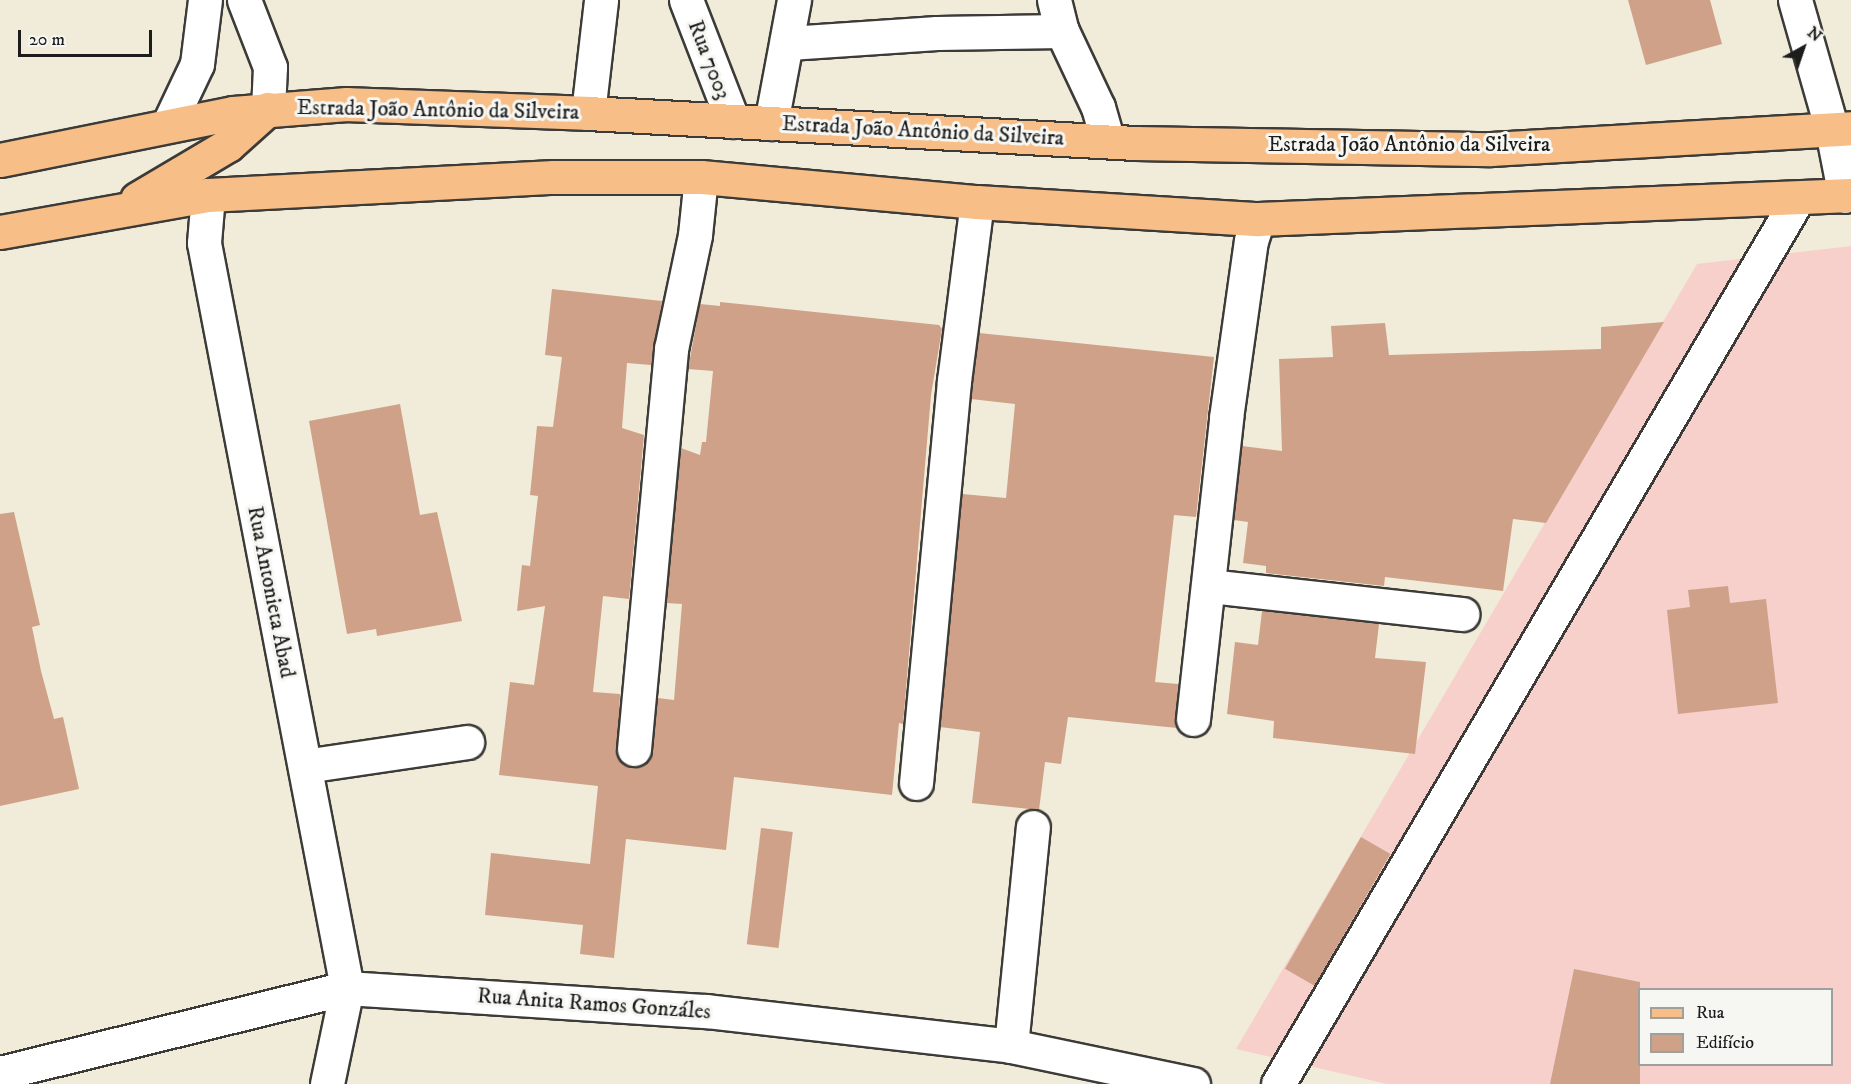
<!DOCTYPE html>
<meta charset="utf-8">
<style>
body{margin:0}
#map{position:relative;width:1851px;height:1084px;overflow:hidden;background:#f0ecd9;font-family:"IM FELL DW Pica",serif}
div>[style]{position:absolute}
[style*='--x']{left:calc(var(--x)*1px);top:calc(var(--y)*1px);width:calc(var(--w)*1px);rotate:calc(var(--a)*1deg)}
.built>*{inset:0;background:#f7d0cc}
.building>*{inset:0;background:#cfa189;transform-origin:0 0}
.roads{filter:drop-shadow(2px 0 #3c3b38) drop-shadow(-2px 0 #3c3b38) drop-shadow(0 2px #3c3b38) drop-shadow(0 -2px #3c3b38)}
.minor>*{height:33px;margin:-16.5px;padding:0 16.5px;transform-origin:16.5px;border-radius:16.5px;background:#fff}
.major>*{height:33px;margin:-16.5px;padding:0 16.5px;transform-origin:16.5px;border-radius:16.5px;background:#f7be87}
span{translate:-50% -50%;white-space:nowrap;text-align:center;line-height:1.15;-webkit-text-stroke:6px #f6f6f2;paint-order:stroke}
.street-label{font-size:22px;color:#1c1c1c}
.legend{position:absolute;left:1638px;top:988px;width:195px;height:78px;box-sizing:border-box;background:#f6f6f2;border:2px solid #9f9f9c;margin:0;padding:8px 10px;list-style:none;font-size:18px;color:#1c1c1c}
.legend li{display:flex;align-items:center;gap:12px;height:30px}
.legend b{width:30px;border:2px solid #9f9f9c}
.north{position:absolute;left:1773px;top:18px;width:60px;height:60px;-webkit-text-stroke:4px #f6f6f2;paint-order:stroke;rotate:40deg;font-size:16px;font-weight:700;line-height:24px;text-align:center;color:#1c1c1c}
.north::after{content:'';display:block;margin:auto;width:21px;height:27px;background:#1c1c1c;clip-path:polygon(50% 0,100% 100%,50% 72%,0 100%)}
.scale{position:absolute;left:18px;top:30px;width:134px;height:27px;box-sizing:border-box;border:3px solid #1c1c1c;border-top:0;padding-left:8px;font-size:18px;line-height:21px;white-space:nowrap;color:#1c1c1c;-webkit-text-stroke:4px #f6f6f2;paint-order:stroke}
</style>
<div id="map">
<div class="built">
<div style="clip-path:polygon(evenodd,1851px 246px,1851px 1084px,1387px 1084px,1236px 1049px,1697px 264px,1851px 246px,1640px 990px,1832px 990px,1832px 1064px,1640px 1064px,1640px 990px)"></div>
</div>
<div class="building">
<div style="clip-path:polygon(1628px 0,1710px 0,1722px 44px,1646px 65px)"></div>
<div style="clip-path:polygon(552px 289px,662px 301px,651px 365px,627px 363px,622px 428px,644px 435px,629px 599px,603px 596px,593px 692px,620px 694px,617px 756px,633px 768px,642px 766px,653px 751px,658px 698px,674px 700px,682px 604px,666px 603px,681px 448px,700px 455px,702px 442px,706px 442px,713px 371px,688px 369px,700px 304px,720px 306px,720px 302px,939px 325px,942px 329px,931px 395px,903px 724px,899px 723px,892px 795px,734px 777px,726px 850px,626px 839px,614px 958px,580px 954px,583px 925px,485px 915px,491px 853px,590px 864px,598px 786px,499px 775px,510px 682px,534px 685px,545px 606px,517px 611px,522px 565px,530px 566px,538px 496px,530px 495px,537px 426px,553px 427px,562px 357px,545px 355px)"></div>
<div style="clip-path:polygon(1664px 322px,1546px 523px,1513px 519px,1503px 591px,1385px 577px,1384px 586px,1266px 573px,1266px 566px,1243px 563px,1248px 522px,1234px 520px,1242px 446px,1282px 451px,1279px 359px,1333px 357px,1331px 326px,1385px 323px,1389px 355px,1601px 349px,1601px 327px)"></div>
<div style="clip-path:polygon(979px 333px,1214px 357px,1196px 517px,1174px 515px,1155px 682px,1178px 684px,1177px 728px,1068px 717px,1061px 764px,1045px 762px,1039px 810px,972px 803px,980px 732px,940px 727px,962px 494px,1006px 498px,1015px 404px,971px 399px)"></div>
<div style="clip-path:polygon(400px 404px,420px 515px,437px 512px,462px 621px,377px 636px,376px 629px,347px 634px,309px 421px)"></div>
<div style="clip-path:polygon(14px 512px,40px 625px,32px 627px,41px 671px,54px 719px,63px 717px,79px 789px,0 806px,0 514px)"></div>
<div style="clip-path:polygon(1728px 586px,1730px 603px,1766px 599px,1778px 703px,1678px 714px,1667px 610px,1690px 607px,1688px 590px)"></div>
<div style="clip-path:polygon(1262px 611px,1379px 624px,1375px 658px,1426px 662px,1415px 754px,1273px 738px,1274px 721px,1227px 714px,1235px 642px,1258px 645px)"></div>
<div style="left:761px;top:828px;width:32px;height:117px;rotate:7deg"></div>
<div style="left:1361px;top:837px;width:34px;height:152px;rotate:30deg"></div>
<div style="clip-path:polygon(1574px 969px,1640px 982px,1640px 1084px,1550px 1084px)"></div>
</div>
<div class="roads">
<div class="minor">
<div style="--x:244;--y:0;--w:72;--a:68.8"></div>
<div style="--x:270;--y:67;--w:42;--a:92.7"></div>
<div style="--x:686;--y:0;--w:130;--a:68.8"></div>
<div style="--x:1054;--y:0;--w:32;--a:76"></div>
<div style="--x:1062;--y:31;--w:84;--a:64.7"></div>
<div style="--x:1098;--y:107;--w:35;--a:74"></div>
<div style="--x:1795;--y:0;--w:135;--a:74.1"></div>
<div style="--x:1832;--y:130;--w:67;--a:78.9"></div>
<div style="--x:789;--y:43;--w:148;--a:-3.9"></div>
<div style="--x:937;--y:33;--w:125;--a:-0.9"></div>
<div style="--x:588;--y:113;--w:114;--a:-83.4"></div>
<div style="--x:169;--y:123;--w:65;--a:-64.6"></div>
<div style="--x:197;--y:64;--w:64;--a:-82.9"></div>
<div style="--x:771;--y:123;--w:125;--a:-79.4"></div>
<div style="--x:208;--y:195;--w:48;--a:94.8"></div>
<div style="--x:204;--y:243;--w:759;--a:79.13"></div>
<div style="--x:347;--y:988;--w:98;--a:101.8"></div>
<div style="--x:1209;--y:586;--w:255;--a:6.3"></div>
<div style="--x:1193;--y:719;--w:303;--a:-83.7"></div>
<div style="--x:1226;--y:418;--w:179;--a:-82"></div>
<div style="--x:1251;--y:241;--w:23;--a:-72"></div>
<div style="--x:634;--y:749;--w:402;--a:-84.7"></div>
<div style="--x:671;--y:349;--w:116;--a:-78.1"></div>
<div style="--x:695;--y:235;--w:58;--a:-84.1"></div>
<div style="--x:305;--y:766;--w:164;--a:-8.4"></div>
<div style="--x:916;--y:783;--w:404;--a:-84.6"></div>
<div style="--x:954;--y:381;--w:180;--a:-82.7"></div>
<div style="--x:1011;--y:1046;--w:220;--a:-84.3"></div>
<div style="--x:0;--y:1073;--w:357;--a:-13.8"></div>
<div style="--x:347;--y:988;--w:360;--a:3.7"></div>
<div style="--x:706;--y:1011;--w:307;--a:6.5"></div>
<div style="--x:1011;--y:1046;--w:186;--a:11.8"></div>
<div style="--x:1278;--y:1084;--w:1027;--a:-59.59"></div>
</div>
<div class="major">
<div style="--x:0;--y:160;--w:238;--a:-11.4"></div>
<div style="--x:233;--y:113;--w:114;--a:-4.5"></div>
<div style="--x:347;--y:104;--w:241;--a:2.1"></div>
<div style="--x:588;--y:113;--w:548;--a:3.14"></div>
<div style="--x:1135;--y:143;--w:356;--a:1"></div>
<div style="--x:1491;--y:149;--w:361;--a:-3.3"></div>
<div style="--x:137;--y:199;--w:106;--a:-30.7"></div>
<div style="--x:228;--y:145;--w:54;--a:-42"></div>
<div style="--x:0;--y:232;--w:211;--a:-10.1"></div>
<div style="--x:208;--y:195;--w:346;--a:-3"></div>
<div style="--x:554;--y:177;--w:147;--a:0"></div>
<div style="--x:701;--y:177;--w:277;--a:5.2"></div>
<div style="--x:977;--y:202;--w:282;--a:3.5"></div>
<div style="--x:1258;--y:219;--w:593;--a:-2.32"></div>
</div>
</div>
<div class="street-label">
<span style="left:709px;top:60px;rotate:69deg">Rua 7003</span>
<span style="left:438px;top:110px;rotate:1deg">Estrada João Antônio da Silveira</span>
<span style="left:923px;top:131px;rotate:3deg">Estrada João Antônio da Silveira</span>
<span style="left:1409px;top:145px">Estrada João Antônio da Silveira</span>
<span style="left:271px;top:592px;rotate:79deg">Rua Antonieta Abad</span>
<span style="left:594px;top:1004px;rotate:4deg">Rua Anita Ramos Gonzáles</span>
</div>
<ul class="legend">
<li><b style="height:8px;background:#f7be87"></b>Rua</li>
<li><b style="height:16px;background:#cfa189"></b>Edifício</li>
</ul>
<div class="north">N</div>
<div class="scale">20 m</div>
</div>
